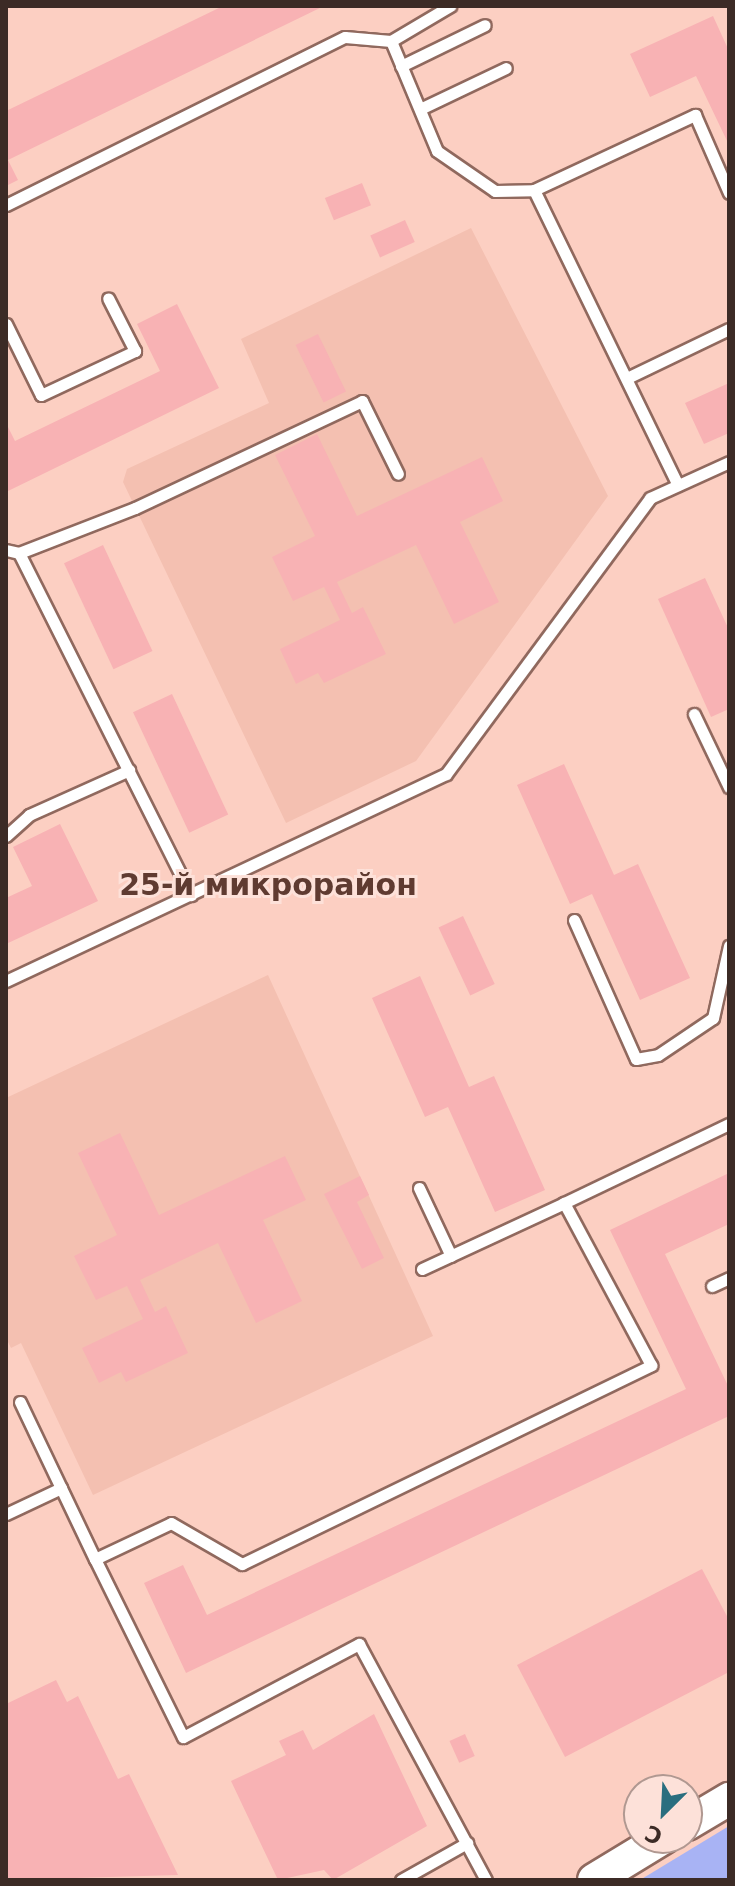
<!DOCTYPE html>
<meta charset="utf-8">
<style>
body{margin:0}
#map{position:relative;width:735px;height:1886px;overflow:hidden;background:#fccfc2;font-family:"DejaVu Sans",sans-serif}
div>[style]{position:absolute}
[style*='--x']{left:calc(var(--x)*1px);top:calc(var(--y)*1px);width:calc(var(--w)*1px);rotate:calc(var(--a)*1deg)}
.built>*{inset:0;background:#f4c0b1}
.green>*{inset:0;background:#a8b3f4}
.building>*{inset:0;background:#f8b2b4;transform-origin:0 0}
.roads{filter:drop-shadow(2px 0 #90695e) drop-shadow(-2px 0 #90695e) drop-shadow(0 2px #90695e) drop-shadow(0 -2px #90695e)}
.lane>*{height:11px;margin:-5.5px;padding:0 5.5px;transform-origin:5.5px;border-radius:5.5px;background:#fff}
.secondary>*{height:32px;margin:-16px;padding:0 16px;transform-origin:16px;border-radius:16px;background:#fff}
span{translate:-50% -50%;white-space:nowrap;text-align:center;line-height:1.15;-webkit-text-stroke:6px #fde1d9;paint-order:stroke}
.quarter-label{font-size:30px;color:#5f3b31;font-weight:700}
.frame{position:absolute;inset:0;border:8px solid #3c2b26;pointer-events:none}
.north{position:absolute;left:623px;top:1774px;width:80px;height:80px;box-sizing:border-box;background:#fde1d9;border:2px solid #b09891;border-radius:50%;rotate:204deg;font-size:22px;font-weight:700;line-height:32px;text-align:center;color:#3c2b26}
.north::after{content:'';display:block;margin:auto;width:28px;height:36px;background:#2a6e7f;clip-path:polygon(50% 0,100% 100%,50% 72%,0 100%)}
</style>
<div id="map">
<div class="built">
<div style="clip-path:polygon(471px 228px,608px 496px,416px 761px,286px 823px,123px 482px,127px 469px,269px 403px,241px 339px)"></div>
<div style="clip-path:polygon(268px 975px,433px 1336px,93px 1495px,21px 1343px,11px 1348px,6px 1338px,6px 1098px)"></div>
</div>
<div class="green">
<div style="clip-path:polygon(729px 1826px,729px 1880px,640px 1880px)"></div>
</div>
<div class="building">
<div style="clip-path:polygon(223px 6px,324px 6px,8px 160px,18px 180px,6px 186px,6px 111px)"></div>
<div style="clip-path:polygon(713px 16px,729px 51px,729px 145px,696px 76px,650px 97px,630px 54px)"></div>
<div style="left:362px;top:183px;width:24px;height:40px;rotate:68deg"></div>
<div style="left:405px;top:220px;width:24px;height:38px;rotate:66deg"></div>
<div style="clip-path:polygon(177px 304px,219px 388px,6px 492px,6px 423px,15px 441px,160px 371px,137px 324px)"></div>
<div style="left:318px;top:334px;width:64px;height:25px;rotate:64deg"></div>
<div style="clip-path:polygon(729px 383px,729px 433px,704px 444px,685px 403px)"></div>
<div style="clip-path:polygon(317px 434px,357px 516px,482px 457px,503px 501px,460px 522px,499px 602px,454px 624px,416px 545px,337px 582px,352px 613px,363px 607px,386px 654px,324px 683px,318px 673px,296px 684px,280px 649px,340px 620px,324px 587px,293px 601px,272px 557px,315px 536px,275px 455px)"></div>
<div style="left:103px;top:545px;width:117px;height:43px;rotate:65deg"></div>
<div style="clip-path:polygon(705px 578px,729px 630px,729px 709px,711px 717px,658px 599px)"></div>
<div style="left:172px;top:694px;width:133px;height:43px;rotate:65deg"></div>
<div style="clip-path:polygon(564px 764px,614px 875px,638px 864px,690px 978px,640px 1000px,592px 894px,570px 904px,517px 785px)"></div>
<div style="clip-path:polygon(60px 824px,98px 901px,6px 944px,6px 898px,32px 886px,13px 847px)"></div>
<div style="left:463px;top:916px;width:75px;height:27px;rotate:65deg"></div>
<div style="clip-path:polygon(420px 976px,469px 1087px,494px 1076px,545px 1190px,495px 1212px,448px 1107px,425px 1117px,372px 998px)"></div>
<div style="clip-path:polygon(120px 1133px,159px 1215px,285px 1156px,306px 1200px,263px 1220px,302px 1301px,256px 1323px,218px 1243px,140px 1280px,155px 1312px,166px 1306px,188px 1353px,126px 1382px,121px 1372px,99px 1383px,82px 1348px,143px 1319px,127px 1286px,96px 1300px,74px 1256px,117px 1235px,78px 1153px)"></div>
<div style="clip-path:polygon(729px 1173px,729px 1224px,665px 1254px,729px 1388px,729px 1416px,186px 1673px,144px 1583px,183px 1565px,207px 1615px,686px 1389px,610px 1230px)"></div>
<div style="clip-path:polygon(360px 1176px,369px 1195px,357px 1202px,384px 1258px,362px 1269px,324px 1194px)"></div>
<div style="clip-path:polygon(702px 1569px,729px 1620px,729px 1672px,565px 1757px,517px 1665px)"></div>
<div style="clip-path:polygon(56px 1680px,67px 1702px,78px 1696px,118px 1779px,129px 1774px,178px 1875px,6px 1880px,6px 1704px)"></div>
<div style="clip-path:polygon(374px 1714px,427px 1826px,333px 1880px,324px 1870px,278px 1880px,231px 1781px,286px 1755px,279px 1741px,303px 1730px,313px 1750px)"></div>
<div style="left:465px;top:1734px;width:24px;height:17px;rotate:66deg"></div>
</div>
<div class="roads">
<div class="lane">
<div style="--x:391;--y:41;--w:119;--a:67.3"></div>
<div style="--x:437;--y:151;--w:70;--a:34.6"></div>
<div style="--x:495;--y:191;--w:39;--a:-1"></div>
<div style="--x:534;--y:190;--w:178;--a:-25"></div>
<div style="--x:695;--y:115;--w:85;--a:66.4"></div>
<div style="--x:401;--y:66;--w:93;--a:-26"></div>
<div style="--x:420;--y:109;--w:95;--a:-25.5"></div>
<div style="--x:534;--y:190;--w:328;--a:64"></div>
<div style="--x:6;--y:205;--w:378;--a:-26.4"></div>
<div style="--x:345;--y:37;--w:46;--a:5"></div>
<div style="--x:391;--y:41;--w:69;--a:-30.7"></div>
<div style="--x:6;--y:324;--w:79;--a:63.8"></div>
<div style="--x:41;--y:395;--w:104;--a:-25.1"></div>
<div style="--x:135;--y:351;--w:59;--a:-117"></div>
<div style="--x:627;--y:378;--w:113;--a:-25.7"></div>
<div style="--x:6;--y:550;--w:13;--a:13"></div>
<div style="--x:19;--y:553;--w:124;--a:-21.2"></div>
<div style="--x:135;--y:508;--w:251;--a:-25.2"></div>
<div style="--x:362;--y:401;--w:81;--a:63.7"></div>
<div style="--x:19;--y:553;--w:383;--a:63.3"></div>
<div style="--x:694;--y:714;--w:81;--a:64.4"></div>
<div style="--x:6;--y:836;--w:31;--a:-42"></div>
<div style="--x:29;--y:815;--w:110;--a:-24.2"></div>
<div style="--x:574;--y:920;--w:152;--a:66"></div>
<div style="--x:636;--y:1059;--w:22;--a:-10"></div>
<div style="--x:658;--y:1055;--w:66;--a:-33.9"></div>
<div style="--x:713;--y:1018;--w:74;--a:-77.5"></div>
<div style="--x:6;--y:981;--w:486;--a:-25.2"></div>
<div style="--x:446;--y:774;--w:343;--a:-53.5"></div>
<div style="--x:650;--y:498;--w:87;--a:-24.5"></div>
<div style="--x:419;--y:1188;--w:75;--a:64.8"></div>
<div style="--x:422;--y:1269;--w:157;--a:-24.9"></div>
<div style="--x:712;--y:1286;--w:19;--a:-25"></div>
<div style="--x:20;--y:1402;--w:174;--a:64.5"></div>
<div style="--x:6;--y:1514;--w:61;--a:-25.3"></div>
<div style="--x:401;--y:1880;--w:76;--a:-29.3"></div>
<div style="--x:486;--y:1880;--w:268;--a:-118.3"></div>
<div style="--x:359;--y:1644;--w:199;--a:152.1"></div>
<div style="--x:183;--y:1737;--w:199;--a:-116.3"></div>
<div style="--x:95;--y:1559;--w:84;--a:-25.3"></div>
<div style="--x:171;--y:1523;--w:82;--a:30"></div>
<div style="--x:242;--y:1564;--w:455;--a:-25.9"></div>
<div style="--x:651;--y:1365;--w:184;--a:-118.2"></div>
<div style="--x:564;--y:1203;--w:183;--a:-25.6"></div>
</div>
<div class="secondary">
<div style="--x:687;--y:1824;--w:49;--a:-30.8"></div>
<div style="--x:594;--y:1880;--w:81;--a:-31.3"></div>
</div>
</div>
<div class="quarter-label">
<span style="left:268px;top:885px">25-й микрорайон</span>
</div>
<div class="frame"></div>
<div class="north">С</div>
</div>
